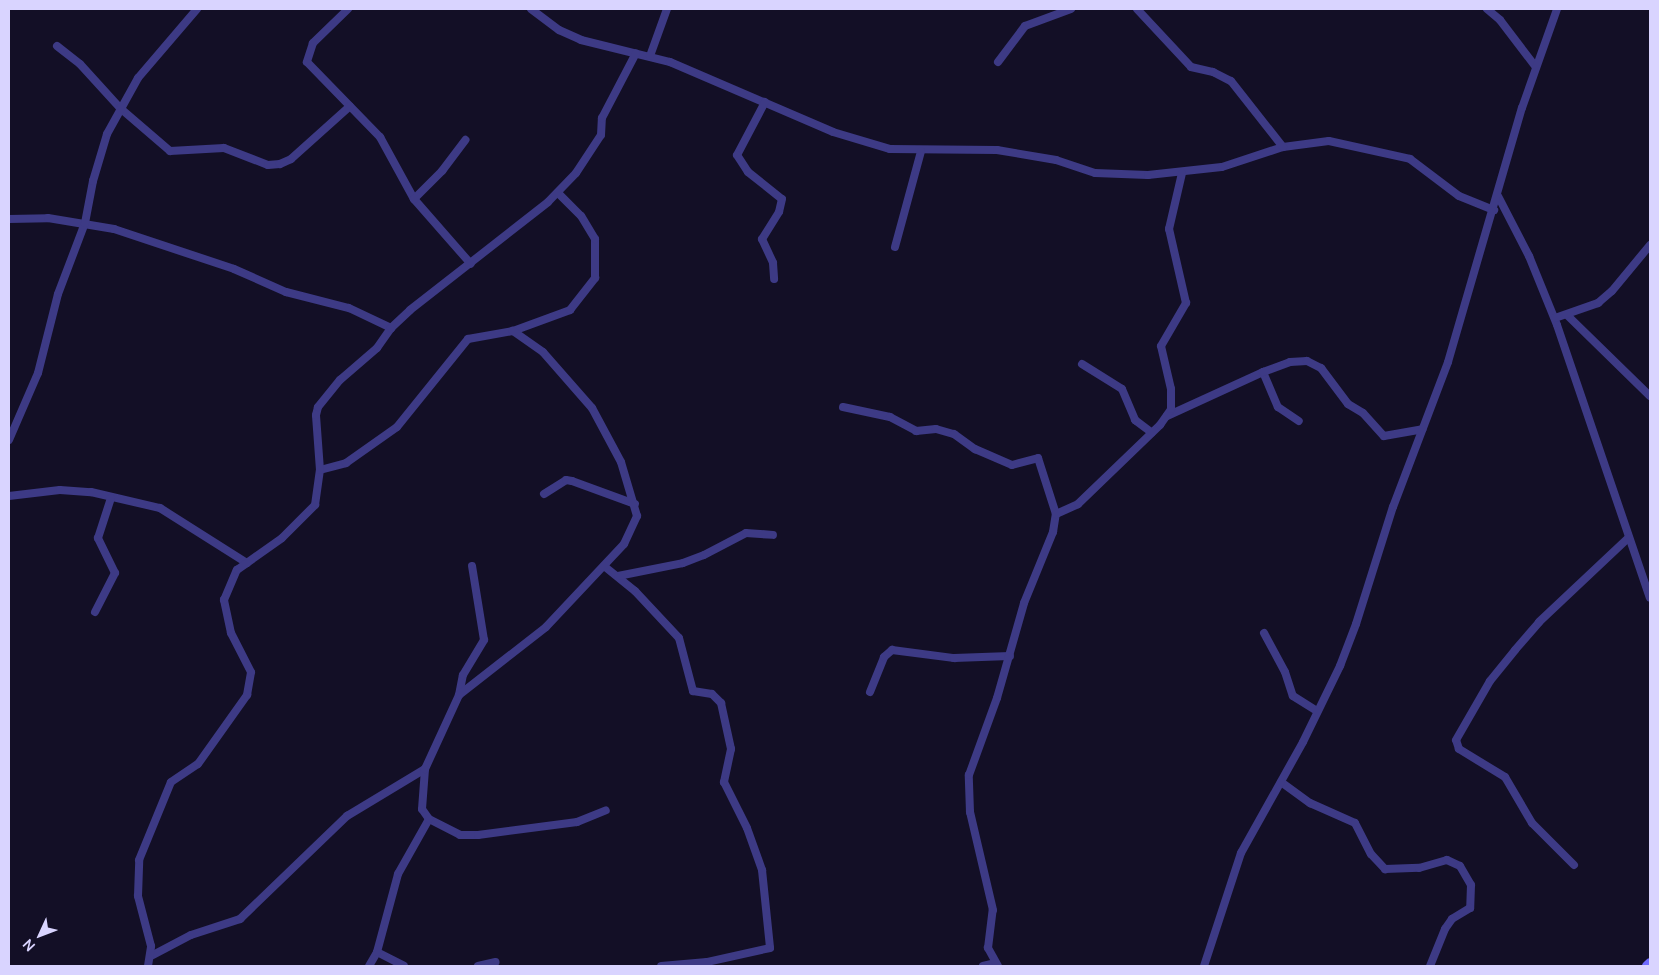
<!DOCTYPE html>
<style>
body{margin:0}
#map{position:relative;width:1659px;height:975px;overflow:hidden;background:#130f26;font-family:Manrope,sans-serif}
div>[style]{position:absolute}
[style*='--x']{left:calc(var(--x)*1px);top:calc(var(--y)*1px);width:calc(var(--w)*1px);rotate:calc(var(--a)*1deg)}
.minor>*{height:8px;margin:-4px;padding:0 4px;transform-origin:4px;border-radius:4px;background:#3d3a85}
.secondary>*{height:10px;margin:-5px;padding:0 5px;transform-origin:5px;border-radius:5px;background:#6f6bff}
span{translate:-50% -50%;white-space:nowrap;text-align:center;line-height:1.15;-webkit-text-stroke:5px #130f26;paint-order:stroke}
.frame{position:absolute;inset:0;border:10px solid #d9d4ff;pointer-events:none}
.north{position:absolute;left:15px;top:910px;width:50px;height:50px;-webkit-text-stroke:4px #130f26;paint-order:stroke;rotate:227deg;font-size:14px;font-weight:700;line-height:20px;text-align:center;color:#d9d4ff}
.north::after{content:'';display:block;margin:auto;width:18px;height:22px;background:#d9d4ff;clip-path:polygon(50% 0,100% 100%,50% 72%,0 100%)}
</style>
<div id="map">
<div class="minor">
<div style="--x:348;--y:9;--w:49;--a:135.8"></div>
<div style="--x:313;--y:43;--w:20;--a:108"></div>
<div style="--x:307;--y:62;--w:105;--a:45.8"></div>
<div style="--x:380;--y:137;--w:71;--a:61.3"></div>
<div style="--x:414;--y:199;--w:86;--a:48.8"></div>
<div style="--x:531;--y:9;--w:35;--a:37"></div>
<div style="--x:559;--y:30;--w:24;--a:24"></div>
<div style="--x:581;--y:40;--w:92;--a:13.9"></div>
<div style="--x:670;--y:62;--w:177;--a:23.2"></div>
<div style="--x:833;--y:132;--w:59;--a:16.6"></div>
<div style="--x:890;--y:149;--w:107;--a:0.5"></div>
<div style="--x:997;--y:150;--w:60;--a:9.6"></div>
<div style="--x:1056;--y:160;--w:41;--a:18.4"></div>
<div style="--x:1095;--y:173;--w:53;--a:2.2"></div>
<div style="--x:1148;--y:175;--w:74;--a:-6.2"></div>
<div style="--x:1222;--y:167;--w:64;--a:-18.2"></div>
<div style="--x:1283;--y:147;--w:46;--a:-7.4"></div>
<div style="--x:1329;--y:141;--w:83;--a:12.5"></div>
<div style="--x:1410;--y:159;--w:61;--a:37.1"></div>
<div style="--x:1459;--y:196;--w:38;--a:22"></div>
<div style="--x:1137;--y:9;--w:79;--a:47"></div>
<div style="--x:1191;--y:67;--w:23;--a:13"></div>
<div style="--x:1213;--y:72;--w:20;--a:27"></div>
<div style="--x:1231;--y:81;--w:84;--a:51.8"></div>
<div style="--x:1487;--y:9;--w:17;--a:40"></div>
<div style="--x:1500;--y:20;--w:58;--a:52.7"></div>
<div style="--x:57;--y:46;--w:29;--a:38"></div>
<div style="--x:80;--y:64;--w:59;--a:47.7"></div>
<div style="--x:120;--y:108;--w:66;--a:40.7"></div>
<div style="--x:170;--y:151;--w:54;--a:-3.2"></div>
<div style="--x:224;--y:148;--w:47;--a:21.1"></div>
<div style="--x:268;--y:165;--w:12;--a:-5"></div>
<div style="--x:280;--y:164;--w:12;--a:-24"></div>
<div style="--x:291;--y:159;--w:79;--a:-41.9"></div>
<div style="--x:650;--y:56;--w:50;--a:-70.1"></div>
<div style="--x:998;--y:62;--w:45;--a:-53.1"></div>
<div style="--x:1025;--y:26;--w:49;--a:-20.3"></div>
<div style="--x:765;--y:102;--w:60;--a:117.8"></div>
<div style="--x:737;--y:155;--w:20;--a:57"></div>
<div style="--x:748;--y:172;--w:43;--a:38.5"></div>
<div style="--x:782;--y:199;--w:13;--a:103"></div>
<div style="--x:779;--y:212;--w:32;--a:122"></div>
<div style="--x:762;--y:239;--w:26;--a:65"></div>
<div style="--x:773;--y:263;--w:16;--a:86"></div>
<div style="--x:1498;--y:196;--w:68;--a:62.7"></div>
<div style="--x:1529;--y:256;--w:74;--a:67.9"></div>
<div style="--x:1557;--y:325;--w:288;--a:71.2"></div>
<div style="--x:414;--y:199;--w:40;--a:-45"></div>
<div style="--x:442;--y:171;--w:39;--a:-53"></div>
<div style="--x:9;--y:219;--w:39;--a:-1"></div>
<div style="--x:48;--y:218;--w:67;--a:9.5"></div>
<div style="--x:114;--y:229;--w:126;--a:18.4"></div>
<div style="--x:234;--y:269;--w:57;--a:23.9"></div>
<div style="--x:286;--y:292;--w:65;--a:14.3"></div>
<div style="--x:349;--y:308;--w:47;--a:25.5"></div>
<div style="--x:895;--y:247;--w:99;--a:-74.8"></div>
<div style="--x:1567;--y:315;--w:116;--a:44.3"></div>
<div style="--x:1555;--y:318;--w:46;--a:-19.2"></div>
<div style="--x:1598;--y:303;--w:18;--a:-41"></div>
<div style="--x:1612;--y:291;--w:60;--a:-50.4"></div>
<div style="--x:1082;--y:364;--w:47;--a:32"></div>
<div style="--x:1122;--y:389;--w:34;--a:67"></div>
<div style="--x:1135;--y:420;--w:21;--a:37"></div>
<div style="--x:1263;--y:372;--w:38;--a:67"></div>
<div style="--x:1278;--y:407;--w:25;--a:34"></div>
<div style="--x:843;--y:407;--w:48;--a:12"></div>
<div style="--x:890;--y:417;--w:30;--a:28"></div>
<div style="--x:916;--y:431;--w:20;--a:-6"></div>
<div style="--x:936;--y:429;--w:19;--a:16"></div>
<div style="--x:954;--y:434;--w:26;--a:36"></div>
<div style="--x:975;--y:449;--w:40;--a:23.4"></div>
<div style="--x:1012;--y:465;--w:27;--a:-15"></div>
<div style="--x:1038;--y:458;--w:59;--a:72.2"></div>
<div style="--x:1167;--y:416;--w:106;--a:-24.6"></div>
<div style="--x:1263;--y:372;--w:29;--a:-20"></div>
<div style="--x:1290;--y:362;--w:17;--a:-3"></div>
<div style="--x:1307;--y:361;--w:16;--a:27"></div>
<div style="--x:1321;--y:368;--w:45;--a:53.1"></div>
<div style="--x:1348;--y:404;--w:17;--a:31"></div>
<div style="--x:1363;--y:413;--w:31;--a:48"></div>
<div style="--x:1384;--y:436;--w:39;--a:-10"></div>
<div style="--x:9;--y:440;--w:73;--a:-66.6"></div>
<div style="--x:38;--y:373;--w:81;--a:-75.8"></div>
<div style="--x:58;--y:294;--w:76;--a:-69.2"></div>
<div style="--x:85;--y:223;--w:43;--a:-79.2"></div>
<div style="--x:93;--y:181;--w:49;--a:-73.4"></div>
<div style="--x:107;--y:134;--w:64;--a:-61"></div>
<div style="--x:138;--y:78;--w:91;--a:-49.5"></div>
<div style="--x:320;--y:470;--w:27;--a:-15"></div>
<div style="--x:346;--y:463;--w:62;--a:-35.2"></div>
<div style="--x:397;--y:427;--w:113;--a:-51.1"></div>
<div style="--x:468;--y:339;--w:46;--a:-10.1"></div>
<div style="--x:513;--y:331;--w:61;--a:-20.2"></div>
<div style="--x:570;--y:310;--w:41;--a:-52"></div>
<div style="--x:595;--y:278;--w:39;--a:-90"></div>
<div style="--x:595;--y:239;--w:27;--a:-121"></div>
<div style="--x:581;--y:216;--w:33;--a:-135"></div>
<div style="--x:544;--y:494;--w:26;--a:-32"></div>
<div style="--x:566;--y:480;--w:6;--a:9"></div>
<div style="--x:572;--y:481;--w:67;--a:20.1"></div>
<div style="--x:9;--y:496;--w:51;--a:-6.7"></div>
<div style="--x:60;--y:490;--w:31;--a:4"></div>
<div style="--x:91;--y:492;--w:71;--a:13.1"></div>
<div style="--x:160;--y:508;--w:103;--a:32.3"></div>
<div style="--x:604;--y:566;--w:40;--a:39"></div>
<div style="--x:635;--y:591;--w:64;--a:46.9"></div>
<div style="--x:679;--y:638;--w:55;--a:75.2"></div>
<div style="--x:693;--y:691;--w:19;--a:9"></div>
<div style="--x:712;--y:694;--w:13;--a:45"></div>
<div style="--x:721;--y:703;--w:47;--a:77.7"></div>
<div style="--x:731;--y:749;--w:34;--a:102"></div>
<div style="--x:724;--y:782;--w:51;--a:63.4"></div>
<div style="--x:747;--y:828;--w:45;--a:70.3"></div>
<div style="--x:762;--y:870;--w:78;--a:84.1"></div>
<div style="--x:770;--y:948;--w:65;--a:167.5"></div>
<div style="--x:707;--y:962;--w:46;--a:175"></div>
<div style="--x:618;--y:576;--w:66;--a:-11.3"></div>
<div style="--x:683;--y:563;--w:22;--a:-21"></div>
<div style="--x:704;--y:555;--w:47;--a:-27.6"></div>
<div style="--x:746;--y:533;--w:27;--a:4"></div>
<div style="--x:95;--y:612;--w:44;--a:-62.9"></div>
<div style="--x:115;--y:573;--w:39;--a:-116"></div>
<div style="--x:98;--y:538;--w:42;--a:-72"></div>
<div style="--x:1264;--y:633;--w:44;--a:61.7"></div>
<div style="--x:1285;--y:672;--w:25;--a:72"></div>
<div style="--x:1293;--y:696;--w:28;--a:32"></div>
<div style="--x:870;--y:692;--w:38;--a:-68"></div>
<div style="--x:884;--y:657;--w:11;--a:-41"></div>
<div style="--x:892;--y:650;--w:63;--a:7.4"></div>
<div style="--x:954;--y:658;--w:56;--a:-2"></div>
<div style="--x:459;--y:695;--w:20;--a:-79"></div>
<div style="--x:463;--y:675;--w:41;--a:-59"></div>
<div style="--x:484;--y:640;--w:75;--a:-99.2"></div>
<div style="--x:1281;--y:782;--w:36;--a:36"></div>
<div style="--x:1310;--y:803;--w:49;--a:24"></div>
<div style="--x:1355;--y:823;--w:35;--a:63"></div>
<div style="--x:1371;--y:854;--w:21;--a:47"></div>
<div style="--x:1385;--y:869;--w:34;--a:-2"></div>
<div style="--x:1419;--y:868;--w:29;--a:-16"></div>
<div style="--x:1447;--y:860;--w:14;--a:25"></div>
<div style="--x:1460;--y:866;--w:22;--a:60"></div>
<div style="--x:1471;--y:885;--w:23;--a:92"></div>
<div style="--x:1470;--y:908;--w:21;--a:149"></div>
<div style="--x:1452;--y:919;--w:12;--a:125"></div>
<div style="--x:1445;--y:929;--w:40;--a:112"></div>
<div style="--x:429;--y:819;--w:35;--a:27"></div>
<div style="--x:460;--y:835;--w:18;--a:0"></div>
<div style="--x:478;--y:835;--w:100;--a:-7.5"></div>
<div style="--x:577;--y:822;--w:31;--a:-22"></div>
<div style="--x:1574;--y:865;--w:59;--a:-135"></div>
<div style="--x:1532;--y:823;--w:53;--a:-120.4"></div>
<div style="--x:1505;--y:777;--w:54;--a:-148.7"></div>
<div style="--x:1459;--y:749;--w:9;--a:-108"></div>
<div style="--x:1456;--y:740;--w:68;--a:-60"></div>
<div style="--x:1490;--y:681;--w:40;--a:-51"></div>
<div style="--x:1515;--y:650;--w:37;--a:-49"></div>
<div style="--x:1539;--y:622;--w:122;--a:-43.3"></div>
<div style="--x:377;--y:952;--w:30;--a:27"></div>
<div style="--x:151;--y:956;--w:45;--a:-27.7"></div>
<div style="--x:191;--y:935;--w:52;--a:-18.1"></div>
<div style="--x:240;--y:919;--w:149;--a:-43.9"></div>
<div style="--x:347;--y:816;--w:91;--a:-31.1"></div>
<div style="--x:148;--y:966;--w:20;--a:-81"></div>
<div style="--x:151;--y:946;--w:52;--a:-104.6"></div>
<div style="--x:138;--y:896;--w:36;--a:-88"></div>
<div style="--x:139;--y:860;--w:84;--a:-67.7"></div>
<div style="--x:171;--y:782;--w:32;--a:-34"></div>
<div style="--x:198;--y:764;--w:85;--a:-54.6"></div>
<div style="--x:247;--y:695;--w:23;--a:-80"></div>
<div style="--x:251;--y:672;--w:44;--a:-117.1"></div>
<div style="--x:231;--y:633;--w:34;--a:-102"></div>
<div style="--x:224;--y:600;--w:33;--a:-67"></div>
<div style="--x:237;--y:570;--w:55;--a:-35.4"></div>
<div style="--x:282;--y:538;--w:47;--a:-45"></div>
<div style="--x:315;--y:505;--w:35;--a:-82"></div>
<div style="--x:320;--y:470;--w:55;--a:-94.2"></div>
<div style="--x:316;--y:415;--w:8;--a:-76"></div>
<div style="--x:318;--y:407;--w:35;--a:-51"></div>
<div style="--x:340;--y:380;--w:49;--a:-40.9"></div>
<div style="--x:377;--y:348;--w:24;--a:-55"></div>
<div style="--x:391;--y:328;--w:26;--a:-43"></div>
<div style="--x:410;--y:310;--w:175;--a:-38"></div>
<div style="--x:548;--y:202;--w:40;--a:-46"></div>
<div style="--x:576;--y:173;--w:45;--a:-56.7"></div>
<div style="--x:601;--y:135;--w:17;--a:-87"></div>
<div style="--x:602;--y:118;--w:73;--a:-62.4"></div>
<div style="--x:369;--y:966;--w:16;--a:-60"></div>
<div style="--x:377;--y:952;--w:81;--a:-74.9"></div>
<div style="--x:398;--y:874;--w:63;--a:-60.6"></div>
<div style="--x:429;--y:819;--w:12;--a:-125"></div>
<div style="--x:422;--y:809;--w:40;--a:-85.7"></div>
<div style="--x:425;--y:769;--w:81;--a:-65.3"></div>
<div style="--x:459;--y:695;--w:110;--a:-38"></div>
<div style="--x:546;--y:627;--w:114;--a:-46.8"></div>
<div style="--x:624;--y:544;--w:31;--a:-65"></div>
<div style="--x:637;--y:516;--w:56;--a:-106.5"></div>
<div style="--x:621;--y:462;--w:61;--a:-118.2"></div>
<div style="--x:592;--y:408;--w:74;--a:-131.2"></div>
<div style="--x:543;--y:352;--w:37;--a:-145"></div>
<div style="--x:478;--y:966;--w:18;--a:-13"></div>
<div style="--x:983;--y:966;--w:12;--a:-14"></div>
<div style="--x:998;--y:966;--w:21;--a:-119"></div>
<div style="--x:988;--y:948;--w:38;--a:-83"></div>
<div style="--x:993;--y:910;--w:101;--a:-103.2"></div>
<div style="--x:970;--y:812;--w:37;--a:-92"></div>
<div style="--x:969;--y:775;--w:82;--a:-70"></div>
<div style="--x:997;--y:698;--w:99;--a:-74.1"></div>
<div style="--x:1024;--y:603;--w:77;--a:-67.8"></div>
<div style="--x:1053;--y:532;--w:18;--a:-81"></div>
<div style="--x:1056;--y:514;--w:24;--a:-24"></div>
<div style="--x:1078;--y:504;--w:114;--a:-43.9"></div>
<div style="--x:1160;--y:425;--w:19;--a:-55"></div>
<div style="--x:1171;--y:409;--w:20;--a:-90"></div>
<div style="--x:1171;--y:389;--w:44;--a:-103.1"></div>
<div style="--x:1161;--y:346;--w:50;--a:-59.8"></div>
<div style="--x:1186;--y:303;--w:76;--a:-102.9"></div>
<div style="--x:1169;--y:229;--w:57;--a:-76.9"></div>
<div style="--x:1204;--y:966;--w:119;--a:-71.9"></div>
<div style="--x:1241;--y:853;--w:127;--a:-60.8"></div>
<div style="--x:1303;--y:742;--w:85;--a:-64"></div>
<div style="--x:1340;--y:666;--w:45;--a:-69.1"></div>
<div style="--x:1356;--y:624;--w:123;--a:-72.5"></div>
<div style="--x:1393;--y:507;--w:155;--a:-69.2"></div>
<div style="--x:1448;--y:362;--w:265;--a:-73.8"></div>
<div style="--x:1522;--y:108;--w:105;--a:-70.5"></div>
</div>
<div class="secondary">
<div style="--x:1647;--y:966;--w:4;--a:-45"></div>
</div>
<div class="frame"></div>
<div class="north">N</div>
</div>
